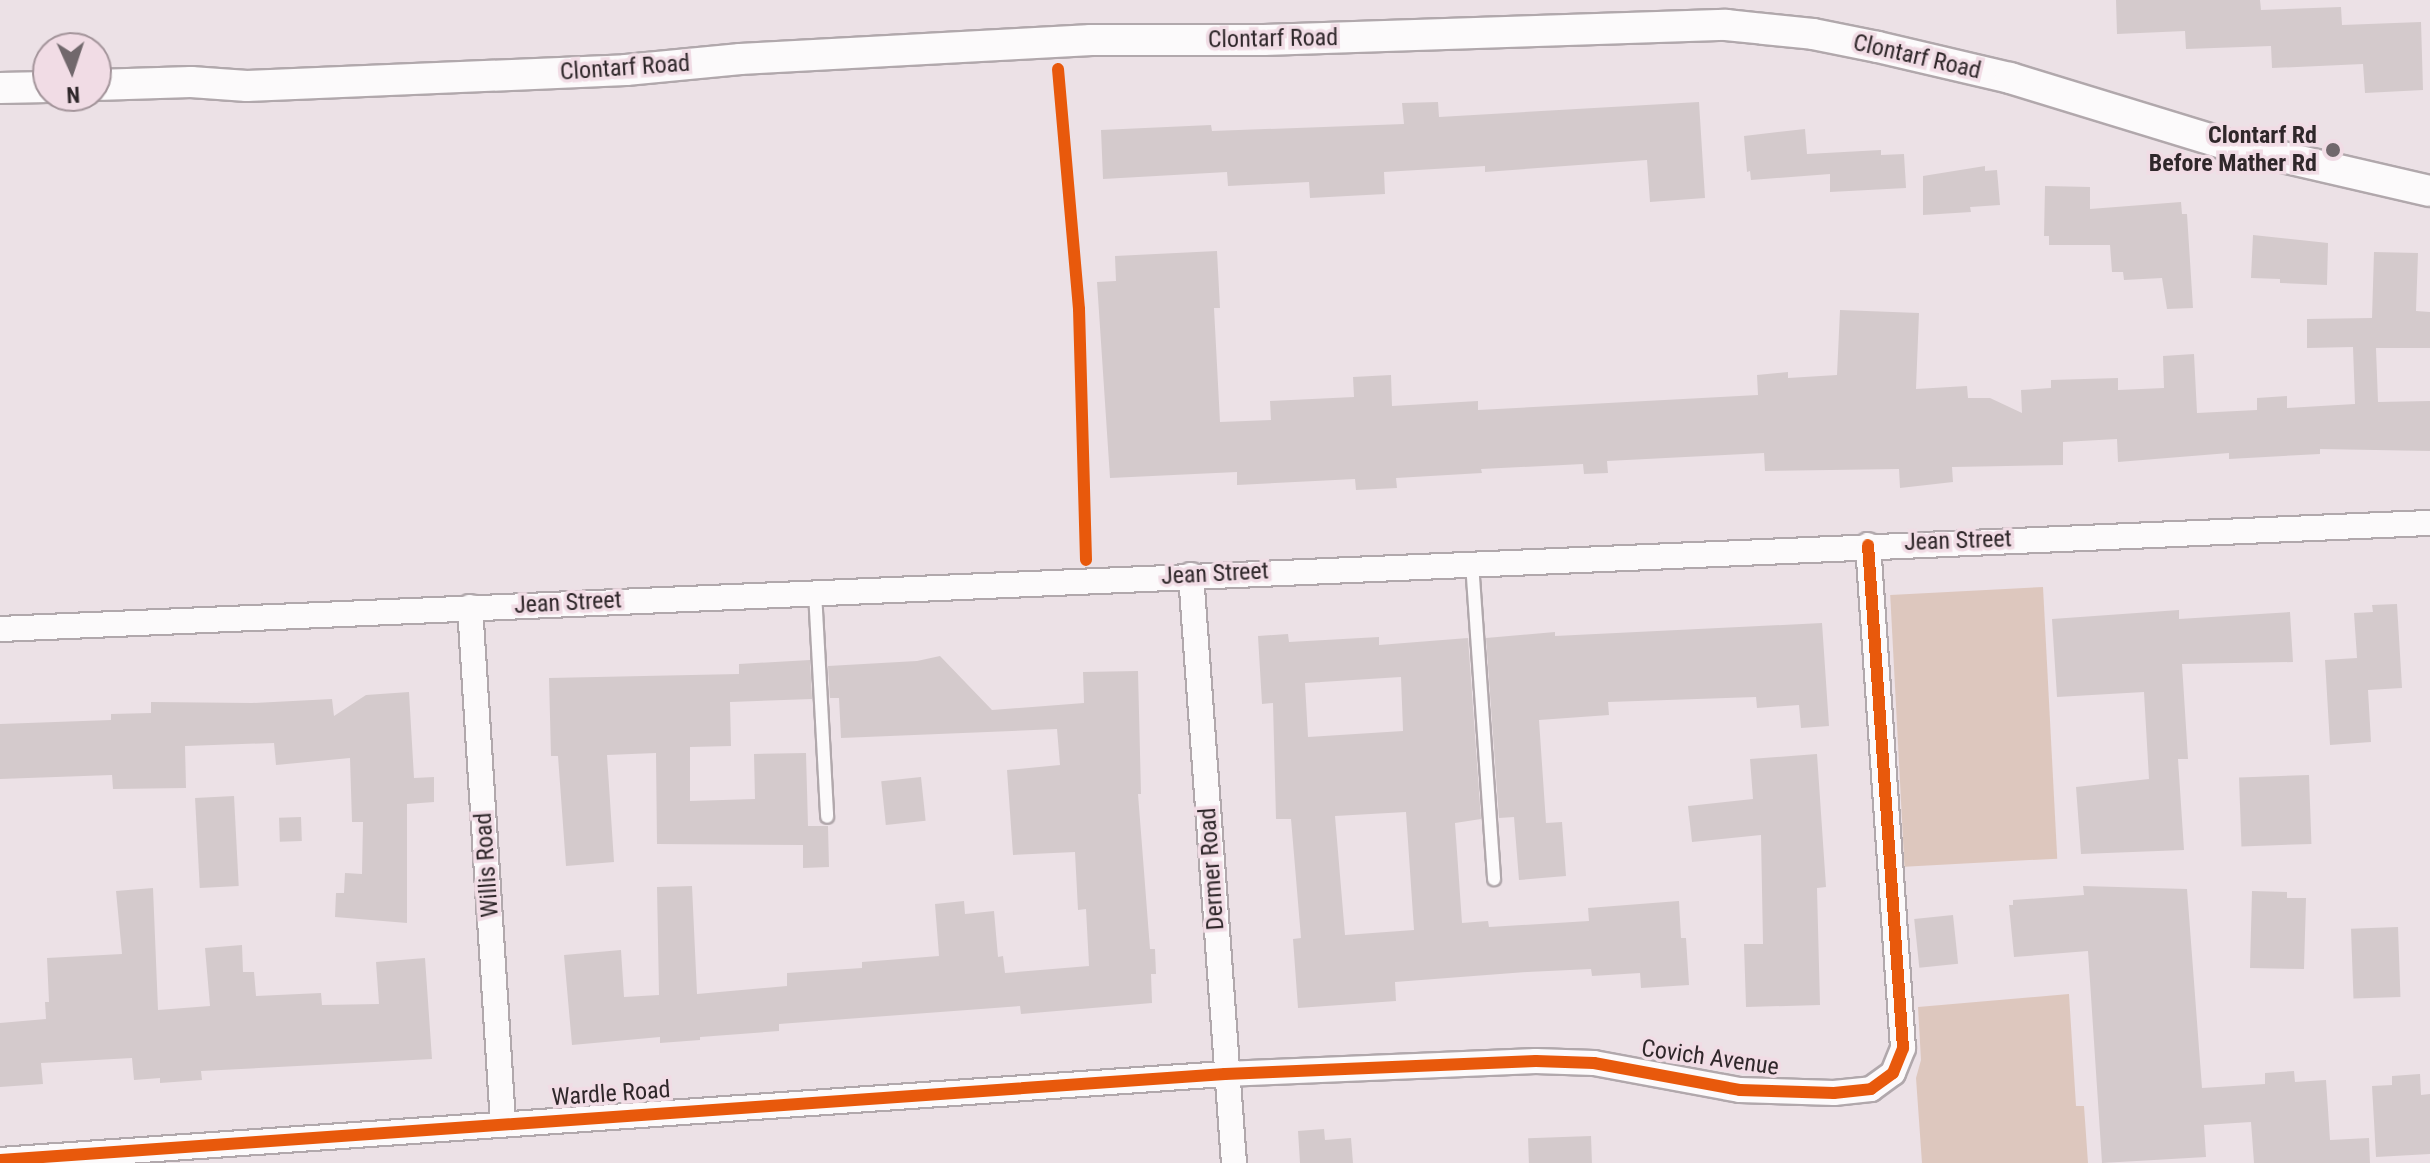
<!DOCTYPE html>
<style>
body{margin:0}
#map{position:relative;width:2430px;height:1163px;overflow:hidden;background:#ece1e6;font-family:"Roboto Condensed",sans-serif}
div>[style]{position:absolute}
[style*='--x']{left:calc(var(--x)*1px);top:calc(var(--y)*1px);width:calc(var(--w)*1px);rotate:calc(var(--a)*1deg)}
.green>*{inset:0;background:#ddc7be;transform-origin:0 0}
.building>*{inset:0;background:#d4cacc;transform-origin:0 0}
.roads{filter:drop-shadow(2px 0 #b1a8ac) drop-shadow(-2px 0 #b1a8ac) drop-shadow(0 2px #b1a8ac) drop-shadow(0 -2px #b1a8ac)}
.service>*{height:12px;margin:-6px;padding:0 6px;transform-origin:6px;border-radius:6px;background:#fcfafb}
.minor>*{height:24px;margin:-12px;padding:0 12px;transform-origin:12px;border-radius:12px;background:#fcfafb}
.tertiary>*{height:30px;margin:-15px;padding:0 15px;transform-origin:15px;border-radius:15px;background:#fcfafb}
.cycleway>*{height:12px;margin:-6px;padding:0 6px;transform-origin:6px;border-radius:6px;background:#e8590c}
.dots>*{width:22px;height:22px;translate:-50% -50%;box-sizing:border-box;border:4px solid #f1dce5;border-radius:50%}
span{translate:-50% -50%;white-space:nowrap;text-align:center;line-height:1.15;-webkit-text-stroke:7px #f1dce5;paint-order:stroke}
.street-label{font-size:24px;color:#2f272a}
.poi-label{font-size:24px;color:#2f272a;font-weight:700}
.right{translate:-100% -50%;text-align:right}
.north{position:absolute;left:32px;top:32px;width:80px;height:80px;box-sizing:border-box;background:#f1dce5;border:2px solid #a3949a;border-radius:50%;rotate:177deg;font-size:22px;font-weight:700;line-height:32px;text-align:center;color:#2f272a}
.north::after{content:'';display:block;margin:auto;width:28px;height:36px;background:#71686c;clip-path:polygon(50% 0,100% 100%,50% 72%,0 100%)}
</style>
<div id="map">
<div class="green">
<div style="left:2043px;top:587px;width:272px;height:153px;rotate:87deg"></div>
<div style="clip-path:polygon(2069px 994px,2076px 1106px,2084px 1106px,2088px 1163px,1922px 1163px,1916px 1078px,1921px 1060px,1918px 1007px)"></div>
</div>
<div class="building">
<div style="clip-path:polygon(2116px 0,2260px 0,2261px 10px,2341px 7px,2342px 25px,2421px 22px,2423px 90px,2365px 93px,2363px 64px,2272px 68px,2271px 46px,2186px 49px,2185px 31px,2117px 34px)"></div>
<div style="clip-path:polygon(1438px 102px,1439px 117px,1699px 102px,1705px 198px,1650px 202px,1647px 160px,1485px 172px,1485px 166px,1384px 172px,1385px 194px,1310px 198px,1309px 182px,1228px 186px,1227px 172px,1103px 179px,1101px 130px,1211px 125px,1212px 131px,1404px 124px,1402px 103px)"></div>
<div style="clip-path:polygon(1805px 129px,1807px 154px,1881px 150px,1881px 155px,1904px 154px,1906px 188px,1830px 192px,1830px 174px,1751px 180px,1750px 171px,1747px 172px,1744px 136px)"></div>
<div style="clip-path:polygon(1985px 166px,1985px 171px,1997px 170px,2000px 205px,1970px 207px,1971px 212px,1923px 215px,1923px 176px)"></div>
<div style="clip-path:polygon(2045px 186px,2090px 187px,2090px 209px,2181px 202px,2182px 214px,2187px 214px,2193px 308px,2167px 309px,2162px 278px,2124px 280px,2123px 272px,2112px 272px,2110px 245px,2049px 245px,2049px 236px,2044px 236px)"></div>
<div style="clip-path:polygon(2253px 235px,2328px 243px,2327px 285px,2280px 283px,2280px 279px,2251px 278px)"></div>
<div style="clip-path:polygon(1217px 251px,1220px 308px,1214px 308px,1220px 422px,1271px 420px,1270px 401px,1354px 397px,1353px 377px,1391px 375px,1392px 406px,1478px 401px,1478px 410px,1758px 395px,1757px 375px,1788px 372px,1788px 378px,1837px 375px,1840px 310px,1919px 313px,1916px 389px,1967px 386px,1968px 398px,1990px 398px,2022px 413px,2021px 390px,2051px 388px,2051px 380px,2118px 378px,2118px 390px,2164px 388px,2163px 356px,2194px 354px,2197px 413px,2257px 410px,2257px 398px,2287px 396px,2287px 408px,2355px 404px,2353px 347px,2307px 348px,2307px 319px,2372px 318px,2374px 252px,2418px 253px,2416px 311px,2430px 312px,2430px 348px,2376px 348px,2378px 402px,2430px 401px,2430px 451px,2320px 449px,2320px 454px,2229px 459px,2229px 453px,2118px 462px,2117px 439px,2063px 442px,2063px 465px,1952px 467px,1953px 482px,1900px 488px,1899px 469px,1765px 471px,1764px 453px,1607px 461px,1608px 473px,1584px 474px,1583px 464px,1481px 469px,1482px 473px,1396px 478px,1397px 488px,1356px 490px,1355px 479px,1237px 485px,1237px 472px,1110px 478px,1097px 282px,1116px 281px,1115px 256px)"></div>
<div style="clip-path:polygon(2397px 604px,2402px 688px,2368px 690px,2371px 742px,2330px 745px,2325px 660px,2357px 658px,2354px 613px,2373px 612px,2372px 605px)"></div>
<div style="clip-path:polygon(2179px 610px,2179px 619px,2290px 612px,2293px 662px,2182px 664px,2188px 759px,2178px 759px,2184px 850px,2081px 854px,2076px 787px,2149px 779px,2144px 692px,2057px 697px,2052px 619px)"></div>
<div style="clip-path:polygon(1822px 623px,1829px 726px,1801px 728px,1799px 705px,1757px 708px,1756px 697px,1608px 702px,1609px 715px,1539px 720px,1546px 823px,1562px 822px,1566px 876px,1519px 880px,1514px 817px,1499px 818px,1486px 638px,1555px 632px,1555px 636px)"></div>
<div style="clip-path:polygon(evenodd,1288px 634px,1289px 642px,1379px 637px,1379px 645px,1468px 638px,1481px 819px,1455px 823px,1462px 923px,1488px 921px,1489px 927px,1589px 921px,1588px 908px,1679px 901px,1681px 938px,1686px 938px,1689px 985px,1641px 988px,1640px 973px,1592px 976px,1591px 969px,1527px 972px,1395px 982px,1396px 1001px,1298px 1008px,1293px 939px,1301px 938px,1291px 819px,1276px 819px,1273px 703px,1262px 704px,1258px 636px,1288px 634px,1401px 677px,1403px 731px,1308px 737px,1305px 683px,1401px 677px,1288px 634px,1406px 812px,1414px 930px,1345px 935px,1335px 816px,1406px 812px)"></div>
<div style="clip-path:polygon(940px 656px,992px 710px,1084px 703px,1083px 672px,1138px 671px,1141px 794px,1138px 794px,1150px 949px,1155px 949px,1156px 974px,1151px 974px,1152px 1003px,1021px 1014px,1020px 1006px,779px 1024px,779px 1031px,700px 1037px,700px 1040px,660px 1043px,660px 1037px,572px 1045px,564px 955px,621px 950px,624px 997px,659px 995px,657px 887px,692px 886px,697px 994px,787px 986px,787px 973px,862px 968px,862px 962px,939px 956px,935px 904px,964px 901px,965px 914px,994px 911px,998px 957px,1003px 956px,1005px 973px,1089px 966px,1086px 909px,1078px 910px,1075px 852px,1013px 855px,1007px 770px,1060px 765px,1057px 729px,841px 738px,839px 698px,830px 698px,828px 666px,917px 661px)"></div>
<div style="clip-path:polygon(810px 660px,812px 699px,730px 702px,731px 746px,690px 747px,690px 801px,755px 799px,754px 754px,806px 753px,808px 826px,828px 826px,829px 867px,803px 868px,803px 845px,657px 844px,656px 753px,607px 755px,614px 862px,566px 866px,558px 756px,551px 756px,549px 678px,739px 674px,739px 664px)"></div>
<div style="clip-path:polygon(409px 692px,414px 778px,434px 777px,434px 802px,407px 804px,407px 923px,335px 917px,336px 893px,344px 893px,345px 873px,362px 874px,363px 822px,352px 822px,350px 758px,276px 765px,274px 743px,185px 746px,186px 788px,113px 789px,112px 775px,0 779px,0 724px,111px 720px,111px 714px,151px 713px,151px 702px,252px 703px,332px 699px,334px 716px,366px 695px)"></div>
<div style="clip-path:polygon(1817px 754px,1826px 887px,1817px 888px,1820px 1005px,1746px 1007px,1744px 944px,1763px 944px,1761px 835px,1692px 842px,1688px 806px,1753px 799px,1750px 759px)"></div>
<div style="left:2309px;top:775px;width:69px;height:70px;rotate:88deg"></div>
<div style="left:921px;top:777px;width:44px;height:40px;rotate:84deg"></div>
<div style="left:234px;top:796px;width:90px;height:39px;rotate:87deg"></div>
<div style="left:301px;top:817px;width:24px;height:22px;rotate:88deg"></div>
<div style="clip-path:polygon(2083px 886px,2187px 889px,2202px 1088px,2265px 1084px,2265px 1073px,2294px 1071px,2295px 1082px,2326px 1080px,2330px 1140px,2369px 1138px,2370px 1163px,2254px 1163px,2251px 1122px,2204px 1125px,2206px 1157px,2102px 1163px,2088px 951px,2014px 957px,2009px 905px,2013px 905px,2013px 900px,2084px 895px)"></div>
<div style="clip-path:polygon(153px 888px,158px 1010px,210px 1006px,205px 948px,242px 945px,243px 972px,254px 972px,256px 996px,321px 993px,322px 1005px,379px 1004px,376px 962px,425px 958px,432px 1059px,201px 1071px,202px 1080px,160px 1083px,160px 1078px,134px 1080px,132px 1058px,41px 1063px,43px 1084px,0 1087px,0 1023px,46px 1019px,45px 1002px,49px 1002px,47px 958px,122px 954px,116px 891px)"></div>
<div style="clip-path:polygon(2252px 891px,2287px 892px,2287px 898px,2306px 898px,2304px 969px,2250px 968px)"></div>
<div style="left:1953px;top:915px;width:49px;height:39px;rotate:84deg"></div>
<div style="left:2398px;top:927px;width:70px;height:47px;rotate:88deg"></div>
<div style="clip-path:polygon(2420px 1074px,2421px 1095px,2430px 1094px,2430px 1154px,2376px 1157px,2372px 1086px,2392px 1085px,2392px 1076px)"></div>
<div style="clip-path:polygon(1324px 1129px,1325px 1140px,1351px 1138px,1353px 1163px,1300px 1163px,1298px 1131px)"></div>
<div style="left:1591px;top:1136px;width:27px;height:63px;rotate:88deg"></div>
</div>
<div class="roads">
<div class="service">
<div style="--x:1472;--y:563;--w:317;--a:86"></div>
<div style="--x:815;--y:592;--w:225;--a:86.9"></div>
</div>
<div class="minor">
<div style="--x:1191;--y:575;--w:590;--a:85.82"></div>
<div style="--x:470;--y:607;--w:517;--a:86.34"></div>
<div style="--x:0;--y:629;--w:2432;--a:-2.5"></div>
<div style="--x:0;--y:1160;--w:1228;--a:-4.02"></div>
<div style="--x:1225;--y:1074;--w:311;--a:-2.4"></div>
<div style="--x:1536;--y:1061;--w:58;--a:2"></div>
<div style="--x:1594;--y:1063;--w:148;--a:10.5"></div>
<div style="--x:1740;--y:1090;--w:94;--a:1.8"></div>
<div style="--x:1834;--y:1093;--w:37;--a:-6"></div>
<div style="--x:1871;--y:1089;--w:27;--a:-36"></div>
<div style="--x:1893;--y:1073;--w:27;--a:-68"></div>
<div style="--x:1903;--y:1048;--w:504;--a:-93.98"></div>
</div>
<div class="tertiary">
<div style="--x:96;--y:85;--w:95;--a:-1.8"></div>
<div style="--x:191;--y:82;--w:56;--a:4.1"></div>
<div style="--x:247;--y:86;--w:379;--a:-2.4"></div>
<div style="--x:626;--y:70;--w:115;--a:-5.5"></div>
<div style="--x:740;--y:59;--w:352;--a:-3.1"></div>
<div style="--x:1091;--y:40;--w:173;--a:0"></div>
<div style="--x:1264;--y:40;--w:462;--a:-1.9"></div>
<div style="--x:1726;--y:25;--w:87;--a:5.9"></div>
<div style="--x:1813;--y:34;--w:66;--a:11.3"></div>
<div style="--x:1878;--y:47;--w:136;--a:13.2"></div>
<div style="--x:2010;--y:78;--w:222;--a:17"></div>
<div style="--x:2222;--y:143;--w:213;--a:13"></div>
<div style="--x:0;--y:88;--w:48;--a:-1.2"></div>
</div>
</div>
<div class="cycleway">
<div style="--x:1058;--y:69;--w:241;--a:85"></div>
<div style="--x:1079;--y:309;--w:251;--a:88.4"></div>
<div style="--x:0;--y:1160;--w:1228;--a:-4.02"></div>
<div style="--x:1225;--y:1074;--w:311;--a:-2.4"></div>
<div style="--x:1536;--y:1061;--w:58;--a:2"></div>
<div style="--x:1594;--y:1063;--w:148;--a:10.5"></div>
<div style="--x:1740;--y:1090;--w:94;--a:1.8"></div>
<div style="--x:1834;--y:1093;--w:37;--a:-6"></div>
<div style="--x:1871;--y:1089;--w:27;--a:-36"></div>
<div style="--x:1893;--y:1073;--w:27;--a:-68"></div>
<div style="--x:1903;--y:1048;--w:504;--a:-93.98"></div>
</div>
<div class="dots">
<div style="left:2333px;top:150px;background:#71686c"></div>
</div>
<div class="street-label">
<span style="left:1273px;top:39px;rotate:-1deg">Clontarf Road</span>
<span style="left:1917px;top:57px;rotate:13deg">Clontarf Road</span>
<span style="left:625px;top:68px;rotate:-4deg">Clontarf Road</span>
<span style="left:1958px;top:541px;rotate:-2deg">Jean Street</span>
<span style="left:1215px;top:574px;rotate:-3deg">Jean Street</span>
<span style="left:568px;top:603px;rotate:-3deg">Jean Street</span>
<span style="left:487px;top:865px;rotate:-94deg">Willis Road</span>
<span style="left:1212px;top:869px;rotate:-94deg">Dermer Road</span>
<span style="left:1710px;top:1058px;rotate:8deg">Covich Avenue</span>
<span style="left:611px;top:1094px;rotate:-4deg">Wardle Road</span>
</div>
<div class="poi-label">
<span class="right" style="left:2317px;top:150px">Clontarf Rd<br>Before Mather Rd</span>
</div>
<div class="north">N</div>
</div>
